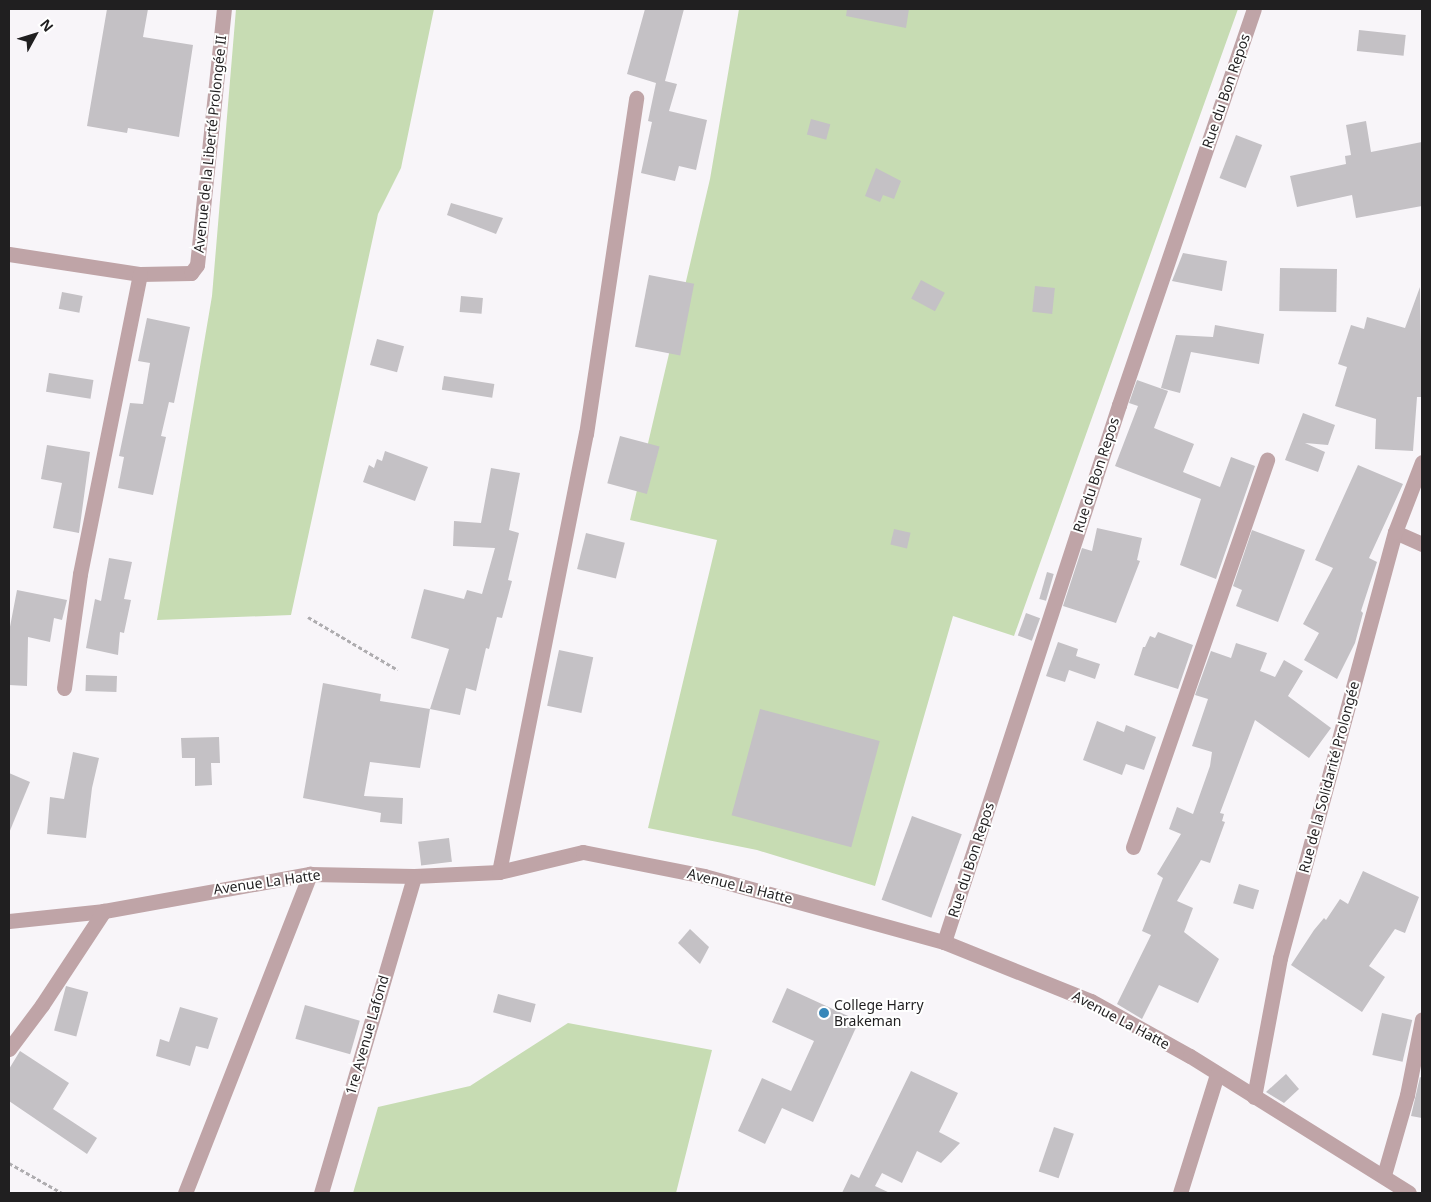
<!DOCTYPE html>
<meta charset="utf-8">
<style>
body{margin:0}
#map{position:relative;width:1431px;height:1202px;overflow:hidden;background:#f8f5f9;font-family:"Noto Sans",sans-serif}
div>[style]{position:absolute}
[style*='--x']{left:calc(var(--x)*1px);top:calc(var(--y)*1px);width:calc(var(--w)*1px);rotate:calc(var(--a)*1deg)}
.green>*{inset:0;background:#c7dcb3}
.building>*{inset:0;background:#c4c1c5;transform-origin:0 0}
.path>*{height:3px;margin-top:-1.5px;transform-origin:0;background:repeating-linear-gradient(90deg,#aeacaf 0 4px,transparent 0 6.5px)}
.minor>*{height:15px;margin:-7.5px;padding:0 7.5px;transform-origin:7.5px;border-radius:7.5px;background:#bfa4a7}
.dots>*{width:14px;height:14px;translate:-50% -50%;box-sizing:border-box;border:2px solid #fff;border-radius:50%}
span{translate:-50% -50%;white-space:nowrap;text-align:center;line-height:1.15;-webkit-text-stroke:4px #fff;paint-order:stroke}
.street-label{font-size:14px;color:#201f20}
.poi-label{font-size:14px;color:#201f20}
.left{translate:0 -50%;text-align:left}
.frame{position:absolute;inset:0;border:10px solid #201f20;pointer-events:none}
.north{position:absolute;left:10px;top:10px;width:50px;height:50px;-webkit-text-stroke:4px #fff;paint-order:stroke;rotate:51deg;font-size:14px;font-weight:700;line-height:20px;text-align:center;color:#201f20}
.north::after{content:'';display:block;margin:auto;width:18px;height:22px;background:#201f20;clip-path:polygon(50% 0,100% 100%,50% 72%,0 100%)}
</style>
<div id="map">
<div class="green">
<div style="clip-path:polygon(236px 9px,434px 9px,401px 168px,378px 214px,291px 615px,157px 620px,212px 296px)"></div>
<div style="clip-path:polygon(739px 9px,1238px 9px,1014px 636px,953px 616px,875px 886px,757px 850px,648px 828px,717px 540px,630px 520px,710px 179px)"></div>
<div style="clip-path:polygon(568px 1023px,712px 1050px,676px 1193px,353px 1193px,378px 1107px,470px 1086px)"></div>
</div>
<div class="building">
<div style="clip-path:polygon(107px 9px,148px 9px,143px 37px,193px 45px,179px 137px,128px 128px,127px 133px,87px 126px)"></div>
<div style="clip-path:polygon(645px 9px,684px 9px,665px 81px,677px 84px,669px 111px,707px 120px,696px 170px,679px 166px,675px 181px,641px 173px,652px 122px,648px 121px,656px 83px,627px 74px)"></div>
<div style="clip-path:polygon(847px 9px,909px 9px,906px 28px,846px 16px)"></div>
<div style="left:1359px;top:30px;width:47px;height:21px;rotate:6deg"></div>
<div style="left:811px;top:119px;width:20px;height:16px;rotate:15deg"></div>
<div style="clip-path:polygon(1366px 121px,1371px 152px,1422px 142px,1422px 206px,1356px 218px,1352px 195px,1297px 207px,1290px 176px,1346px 164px,1345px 156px,1351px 155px,1346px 125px)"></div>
<div style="left:1236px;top:135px;width:28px;height:46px;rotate:21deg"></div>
<div style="clip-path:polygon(876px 168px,901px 181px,894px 199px,883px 195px,880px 202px,865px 196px)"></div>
<div style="clip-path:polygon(451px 203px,503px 218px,496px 234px,447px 215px)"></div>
<div style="clip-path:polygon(1183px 253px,1227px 261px,1222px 291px,1172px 281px)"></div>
<div style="left:1280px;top:268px;width:57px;height:43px;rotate:1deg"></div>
<div style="left:649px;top:275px;width:46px;height:73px;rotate:11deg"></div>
<div style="left:921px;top:280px;width:27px;height:21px;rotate:28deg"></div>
<div style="left:1035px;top:286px;width:20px;height:26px;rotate:6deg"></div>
<div style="clip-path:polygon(1420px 287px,1422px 397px,1417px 397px,1413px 451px,1375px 449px,1376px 419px,1335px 406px,1347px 367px,1338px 364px,1351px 325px,1364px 329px,1367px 317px,1405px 328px)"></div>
<div style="left:62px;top:292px;width:21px;height:17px;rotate:11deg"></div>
<div style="left:461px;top:296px;width:22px;height:16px;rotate:5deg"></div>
<div style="clip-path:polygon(147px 318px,190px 327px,174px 403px,169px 402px,161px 436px,166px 437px,153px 495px,118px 488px,124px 457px,119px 456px,130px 403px,143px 404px,150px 363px,138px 361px)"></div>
<div style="clip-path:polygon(1215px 325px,1264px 334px,1259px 364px,1191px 352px,1180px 393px,1161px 388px,1176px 335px,1213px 337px)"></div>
<div style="left:377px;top:339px;width:28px;height:27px;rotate:15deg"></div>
<div style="left:49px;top:373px;width:45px;height:19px;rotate:9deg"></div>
<div style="left:444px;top:376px;width:51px;height:14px;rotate:9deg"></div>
<div style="clip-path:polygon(1137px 380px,1168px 391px,1154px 428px,1194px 444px,1183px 472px,1220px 487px,1231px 457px,1255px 466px,1216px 579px,1180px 565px,1201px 499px,1115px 466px,1138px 406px,1129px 403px)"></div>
<div style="clip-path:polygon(1303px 413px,1335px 425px,1328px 445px,1305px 443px,1325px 452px,1318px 472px,1285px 460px)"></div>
<div style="left:620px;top:436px;width:41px;height:49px;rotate:15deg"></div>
<div style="clip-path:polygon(47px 445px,90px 452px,79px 533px,53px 528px,62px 483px,41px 479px)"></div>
<div style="clip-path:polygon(385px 451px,428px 467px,415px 501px,363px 482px,369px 465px,374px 468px,377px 459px,382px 461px)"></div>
<div style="clip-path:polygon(1358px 465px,1403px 484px,1369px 558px,1377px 562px,1361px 611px,1363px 613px,1355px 643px,1337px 679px,1304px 660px,1319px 633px,1303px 624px,1333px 568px,1315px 560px)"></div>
<div style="clip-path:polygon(491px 468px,520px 473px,509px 530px,519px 533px,508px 580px,512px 581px,502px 618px,497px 617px,489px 649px,486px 648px,476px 691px,466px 688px,460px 715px,430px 709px,420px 768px,370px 762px,364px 796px,403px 798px,402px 824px,380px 822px,381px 813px,303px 798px,323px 683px,381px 694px,380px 701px,430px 709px,449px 649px,411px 638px,424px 589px,464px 599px,467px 590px,482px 594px,495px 548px,453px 546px,454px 521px,481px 523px)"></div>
<div style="clip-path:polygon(1097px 528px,1142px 538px,1137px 560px,1140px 561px,1116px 623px,1063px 606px,1082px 548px,1092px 551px)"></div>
<div style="left:894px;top:529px;width:17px;height:16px;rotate:13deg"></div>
<div style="clip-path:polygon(1252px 530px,1305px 550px,1278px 622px,1236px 606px,1242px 590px,1233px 586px)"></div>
<div style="left:586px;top:533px;width:40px;height:37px;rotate:14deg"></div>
<div style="clip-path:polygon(109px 558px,132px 562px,124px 599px,131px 600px,124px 633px,120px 632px,118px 655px,86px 648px,95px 599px,101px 601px)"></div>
<div style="left:1047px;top:572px;width:7px;height:28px;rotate:16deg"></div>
<div style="clip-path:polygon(17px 590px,67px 600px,62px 620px,54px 618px,50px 642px,28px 637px,27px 686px,9px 685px,9px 632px)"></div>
<div style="left:1026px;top:613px;width:15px;height:24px;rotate:20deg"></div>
<div style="clip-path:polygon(1158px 632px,1193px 645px,1178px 689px,1134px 675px,1143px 647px,1145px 647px,1150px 636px,1155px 638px)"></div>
<div style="clip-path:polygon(1058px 642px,1078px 649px,1076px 656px,1100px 664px,1095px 679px,1069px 670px,1065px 682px,1046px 676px)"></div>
<div style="clip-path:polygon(1236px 643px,1267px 653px,1260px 671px,1275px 677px,1284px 660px,1303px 671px,1288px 696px,1331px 728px,1309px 758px,1255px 720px,1220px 813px,1224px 814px,1222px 821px,1225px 822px,1210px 863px,1201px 860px,1177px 901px,1193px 908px,1184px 932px,1219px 959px,1198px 1003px,1159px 985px,1142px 1019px,1117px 1004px,1151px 935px,1142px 931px,1163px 878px,1157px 874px,1181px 834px,1169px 829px,1177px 807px,1193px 814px,1210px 766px,1212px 752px,1192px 746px,1208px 699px,1195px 695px,1211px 651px,1231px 658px)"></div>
<div style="left:559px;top:650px;width:35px;height:57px;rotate:12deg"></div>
<div style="left:86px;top:675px;width:31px;height:16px;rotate:2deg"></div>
<div style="left:760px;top:709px;width:124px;height:110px;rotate:15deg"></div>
<div style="clip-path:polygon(1097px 721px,1124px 732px,1126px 725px,1156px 737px,1144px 770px,1126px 764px,1122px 775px,1083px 760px)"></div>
<div style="clip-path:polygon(219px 737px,220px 763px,211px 763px,212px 785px,195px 786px,195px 758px,182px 758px,181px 738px)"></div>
<div style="clip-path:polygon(73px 752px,99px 758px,92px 788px,86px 838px,47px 834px,50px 797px,64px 799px)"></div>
<div style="clip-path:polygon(9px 773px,30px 782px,9px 833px)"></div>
<div style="left:912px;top:816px;width:53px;height:89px;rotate:20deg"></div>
<div style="left:449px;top:838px;width:24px;height:31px;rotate:83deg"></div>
<div style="clip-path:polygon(1363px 871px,1419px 897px,1405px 933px,1395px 929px,1369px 966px,1385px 977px,1362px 1012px,1291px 965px,1314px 930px,1324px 918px,1326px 920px,1340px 899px,1348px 904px)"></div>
<div style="left:1239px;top:884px;width:21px;height:20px;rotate:17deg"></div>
<div style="clip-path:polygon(690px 929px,709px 947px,700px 964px,678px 943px)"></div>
<div style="left:66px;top:986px;width:23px;height:46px;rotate:15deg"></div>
<div style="clip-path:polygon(787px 988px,859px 1021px,813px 1122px,782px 1108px,765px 1144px,738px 1131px,762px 1078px,791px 1091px,814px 1041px,772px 1022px)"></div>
<div style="left:498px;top:994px;width:39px;height:19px;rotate:15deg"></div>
<div style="left:305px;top:1005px;width:57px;height:35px;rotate:16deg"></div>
<div style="clip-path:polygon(180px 1007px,218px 1018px,208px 1049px,196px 1046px,190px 1066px,156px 1056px,160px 1039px,169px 1042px)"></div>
<div style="left:1382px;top:1013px;width:31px;height:43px;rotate:13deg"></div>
<div style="clip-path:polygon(20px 1051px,69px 1083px,53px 1109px,97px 1138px,87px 1154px,9px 1101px,9px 1069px)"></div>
<div style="clip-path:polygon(911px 1071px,958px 1093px,939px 1132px,960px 1143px,941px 1163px,917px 1151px,902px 1183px,882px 1173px,875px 1186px,890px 1193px,842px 1193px,851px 1174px,859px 1178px)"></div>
<div style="clip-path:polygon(1286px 1074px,1299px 1089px,1284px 1103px,1266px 1092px)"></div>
<div style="clip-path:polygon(1420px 1077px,1422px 1078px,1422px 1118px,1411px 1116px)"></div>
<div style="left:1054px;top:1127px;width:21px;height:47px;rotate:19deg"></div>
</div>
<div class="path">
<div style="--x:308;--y:617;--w:104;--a:30.5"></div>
<div style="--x:9;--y:1163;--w:61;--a:29.5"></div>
</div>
<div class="minor">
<div style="--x:9;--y:254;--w:133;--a:8.7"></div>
<div style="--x:140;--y:274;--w:51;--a:-1.1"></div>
<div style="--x:191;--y:273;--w:10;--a:-53"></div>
<div style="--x:197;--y:265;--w:257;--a:-84"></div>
<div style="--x:1395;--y:532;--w:30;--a:24"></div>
<div style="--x:64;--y:688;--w:115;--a:-82"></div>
<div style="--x:80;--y:574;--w:306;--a:-78.7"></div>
<div style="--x:1133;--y:847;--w:410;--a:-70.9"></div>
<div style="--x:499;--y:872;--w:447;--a:-78.8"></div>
<div style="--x:586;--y:434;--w:340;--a:-81.5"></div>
<div style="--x:9;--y:921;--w:96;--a:-6"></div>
<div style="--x:104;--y:911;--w:209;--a:-10.2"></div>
<div style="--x:310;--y:874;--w:104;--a:1.1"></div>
<div style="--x:414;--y:876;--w:85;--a:-2.7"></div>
<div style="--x:499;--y:872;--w:86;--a:-13.4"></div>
<div style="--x:583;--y:852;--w:123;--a:11.2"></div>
<div style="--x:704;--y:876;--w:249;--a:15.4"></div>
<div style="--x:944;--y:942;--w:158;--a:21.9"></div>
<div style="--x:1091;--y:1001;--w:113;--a:29.1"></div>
<div style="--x:1190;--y:1056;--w:258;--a:32"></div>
<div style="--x:944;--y:942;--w:565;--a:-71.95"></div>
<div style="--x:1119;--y:405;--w:418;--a:-71.2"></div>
<div style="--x:9;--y:1049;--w:55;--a:-53.1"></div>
<div style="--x:42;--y:1005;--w:113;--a:-56.6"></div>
<div style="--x:1254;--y:1097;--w:141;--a:-79.4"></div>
<div style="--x:1280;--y:958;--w:441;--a:-74.9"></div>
<div style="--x:1395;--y:532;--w:75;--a:-68.9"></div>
<div style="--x:1384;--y:1175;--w:83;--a:-74"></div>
<div style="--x:1407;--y:1095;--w:77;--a:-78.8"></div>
<div style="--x:185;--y:1193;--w:343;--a:-68.6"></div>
<div style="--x:321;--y:1193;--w:330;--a:-73.6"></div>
<div style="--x:1180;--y:1193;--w:125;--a:-72.7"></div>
</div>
<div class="dots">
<div style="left:824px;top:1013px;background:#3887b9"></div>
</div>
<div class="street-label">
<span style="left:1226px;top:91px;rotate:-71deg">Rue du Bon Repos</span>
<span style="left:210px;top:144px;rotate:-84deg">Avenue de la Liberté Prolongée II</span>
<span style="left:1096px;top:475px;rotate:-72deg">Rue du Bon Repos</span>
<span style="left:1329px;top:777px;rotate:-75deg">Rue de la Solidarité Prolongée</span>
<span style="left:971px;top:860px;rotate:-72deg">Rue du Bon Repos</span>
<span style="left:267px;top:882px;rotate:-8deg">Avenue La Hatte</span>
<span style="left:740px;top:886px;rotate:14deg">Avenue La Hatte</span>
<span style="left:1121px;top:1020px;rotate:28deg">Avenue La Hatte</span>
<span style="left:367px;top:1035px;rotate:-74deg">1re Avenue Lafond</span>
</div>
<div class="poi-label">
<span class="left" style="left:834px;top:1013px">College Harry<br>Brakeman</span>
</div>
<div class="frame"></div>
<div class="north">N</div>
</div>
